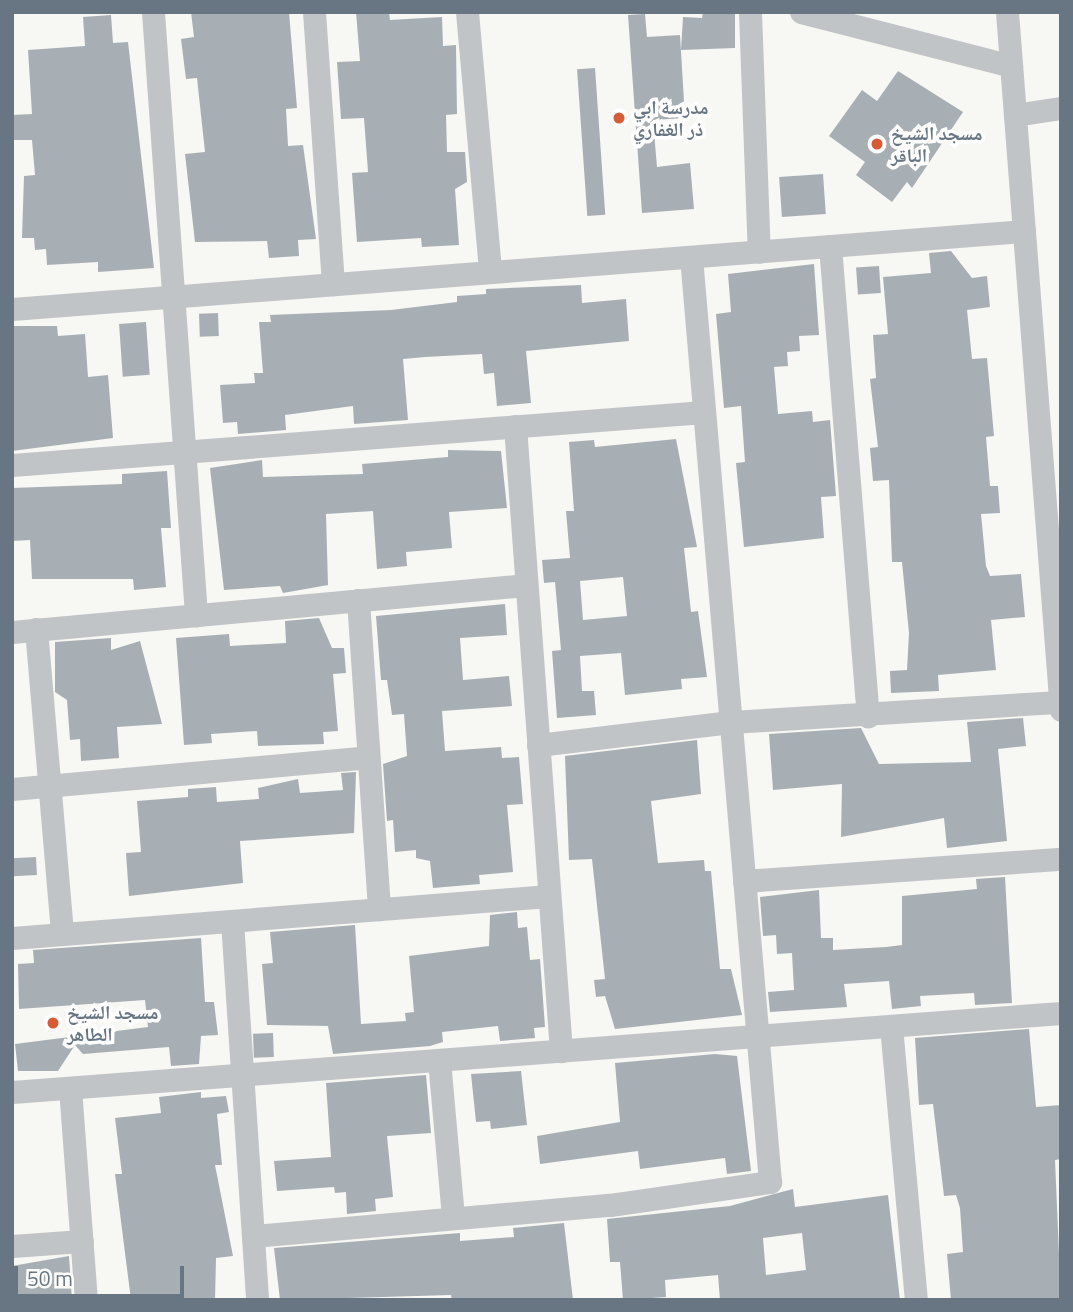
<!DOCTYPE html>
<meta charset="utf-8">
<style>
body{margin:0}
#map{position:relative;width:1073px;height:1312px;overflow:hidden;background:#f7f7f4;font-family:"Titillium Web","Noto Naskh Arabic",sans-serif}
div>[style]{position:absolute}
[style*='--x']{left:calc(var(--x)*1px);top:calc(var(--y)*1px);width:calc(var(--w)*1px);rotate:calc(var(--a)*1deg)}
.building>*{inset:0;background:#a8afb4;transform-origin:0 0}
.street>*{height:23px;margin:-11.5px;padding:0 11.5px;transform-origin:11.5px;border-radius:11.5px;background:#c0c4c7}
.dots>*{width:19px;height:19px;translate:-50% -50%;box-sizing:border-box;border:4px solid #fff;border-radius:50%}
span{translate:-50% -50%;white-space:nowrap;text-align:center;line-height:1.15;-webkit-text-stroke:7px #fff;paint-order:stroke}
.poi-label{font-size:19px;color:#687683;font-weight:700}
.left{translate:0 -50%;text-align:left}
.frame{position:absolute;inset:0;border:14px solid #687683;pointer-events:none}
.scale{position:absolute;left:14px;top:1266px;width:170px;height:32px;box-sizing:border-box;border:4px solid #687683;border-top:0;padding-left:9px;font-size:21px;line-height:24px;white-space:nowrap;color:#687683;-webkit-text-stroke:5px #fff;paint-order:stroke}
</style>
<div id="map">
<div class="building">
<div style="clip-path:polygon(191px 12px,289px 12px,297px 108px,286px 109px,288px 146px,303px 145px,316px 239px,298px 240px,299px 256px,269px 258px,267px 241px,195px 242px,185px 154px,205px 152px,197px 78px,186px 79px,181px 39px,194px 37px)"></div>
<div style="clip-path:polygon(356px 12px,389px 12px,390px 20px,442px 17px,443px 46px,456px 45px,457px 114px,446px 115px,447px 152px,465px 152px,467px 182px,455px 189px,459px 245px,422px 247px,421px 238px,357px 242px,352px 173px,368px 172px,364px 118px,341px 119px,337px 62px,360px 61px)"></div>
<div style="clip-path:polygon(703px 12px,735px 14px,735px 48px,681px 50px,683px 17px,702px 18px)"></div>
<div style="clip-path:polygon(645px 14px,647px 37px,680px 35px,685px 118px,653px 120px,657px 167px,690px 163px,694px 209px,642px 213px,628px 15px)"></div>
<div style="clip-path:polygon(111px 15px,113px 43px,128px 42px,154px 268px,98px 272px,98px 262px,47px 265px,46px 249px,35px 250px,34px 238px,22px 238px,24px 176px,35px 175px,32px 140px,12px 140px,12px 115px,32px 114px,28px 50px,85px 46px,83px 17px)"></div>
<div style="left:595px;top:68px;width:147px;height:18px;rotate:86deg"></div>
<div style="clip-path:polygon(898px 71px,963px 112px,912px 188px,907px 182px,892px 202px,856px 175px,865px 162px,829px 136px,862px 90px,877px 101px)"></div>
<div style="left:823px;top:174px;width:40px;height:44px;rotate:86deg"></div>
<div style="clip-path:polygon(951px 251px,972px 278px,987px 276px,990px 307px,967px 310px,972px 359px,987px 358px,994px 436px,986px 437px,990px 486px,998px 486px,1000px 513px,981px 514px,986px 566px,990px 576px,1021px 574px,1025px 617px,991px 620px,996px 670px,938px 675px,939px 691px,891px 693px,890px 671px,907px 670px,909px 633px,902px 562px,892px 562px,889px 480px,873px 481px,870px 448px,878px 447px,870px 379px,876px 378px,873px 335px,888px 334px,883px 277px,931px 273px,929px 253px)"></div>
<div style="clip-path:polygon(814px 264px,819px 335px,799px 336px,800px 351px,787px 352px,788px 366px,774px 367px,778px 414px,812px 411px,813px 422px,830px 420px,836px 496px,821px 497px,824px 538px,744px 547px,736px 463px,745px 462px,741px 406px,724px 408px,716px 314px,731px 312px,728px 274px)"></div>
<div style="left:879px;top:266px;width:27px;height:23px;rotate:86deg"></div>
<div style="clip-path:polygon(581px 285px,582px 303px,626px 299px,629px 341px,526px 351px,531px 403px,497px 406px,494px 373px,484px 374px,482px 354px,425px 357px,403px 359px,408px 420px,354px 424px,353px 406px,285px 415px,286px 430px,238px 434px,237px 422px,223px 423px,220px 385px,255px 383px,254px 373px,263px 373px,259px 322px,271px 322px,270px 315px,391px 310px,457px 302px,457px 296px,486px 294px,486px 289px)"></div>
<div style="left:218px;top:313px;width:23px;height:19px;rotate:88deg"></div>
<div style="left:146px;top:322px;width:53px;height:27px;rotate:86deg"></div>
<div style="clip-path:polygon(12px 326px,57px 326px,58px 336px,85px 334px,88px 377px,108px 375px,113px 438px,12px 451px)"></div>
<div style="clip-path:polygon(evenodd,676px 439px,697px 547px,684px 548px,691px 612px,698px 611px,707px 677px,681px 679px,682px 689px,625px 695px,621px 653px,580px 656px,582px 691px,594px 691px,596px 715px,557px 718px,552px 651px,561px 650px,555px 582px,544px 583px,542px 560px,570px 558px,566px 511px,574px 511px,569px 442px,594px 440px,595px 447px,676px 439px,623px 577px,627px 616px,583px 620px,580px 581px,623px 577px)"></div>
<div style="clip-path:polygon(448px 450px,501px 451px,507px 508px,449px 512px,452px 548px,406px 552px,407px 566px,377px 569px,373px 511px,326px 514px,328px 585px,283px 593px,280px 586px,224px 590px,210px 468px,262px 460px,263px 477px,363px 474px,362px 464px,448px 457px)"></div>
<div style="clip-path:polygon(167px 471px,171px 528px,161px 528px,166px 587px,134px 590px,133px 579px,32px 579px,30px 540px,12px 541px,12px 488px,122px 484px,122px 474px)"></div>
<div style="clip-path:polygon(505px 604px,507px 635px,460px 638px,463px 680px,509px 676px,512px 706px,442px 711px,445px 751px,501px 747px,502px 758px,519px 757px,523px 804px,507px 805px,513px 872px,479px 875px,480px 884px,433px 888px,430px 861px,416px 858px,416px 850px,395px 852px,393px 820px,387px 821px,383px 764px,407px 756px,404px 714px,392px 715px,387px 680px,381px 680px,376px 616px)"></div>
<div style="clip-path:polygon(319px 618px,332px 648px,344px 648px,346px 673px,333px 674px,338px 731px,323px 732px,324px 744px,258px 746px,257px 731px,211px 734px,212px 743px,184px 745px,176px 638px,229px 634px,230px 646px,286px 643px,285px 621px)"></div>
<div style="clip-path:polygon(111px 638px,111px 650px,140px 641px,162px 724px,117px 727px,119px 758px,81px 761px,80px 739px,70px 740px,67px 700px,55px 692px,55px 642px)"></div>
<div style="clip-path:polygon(1023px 718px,1026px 746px,998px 749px,1007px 841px,947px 848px,944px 818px,841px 837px,842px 784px,773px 790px,769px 734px,861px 728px,879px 764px,971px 762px,967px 722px)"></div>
<div style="clip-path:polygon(697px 740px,701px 794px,651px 801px,658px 863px,704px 860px,705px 871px,711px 871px,720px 969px,731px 969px,742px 1015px,615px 1029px,605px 996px,596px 997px,594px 980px,605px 979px,592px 859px,569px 860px,565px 756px)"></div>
<div style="clip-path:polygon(356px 772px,354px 833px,240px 841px,243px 883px,129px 896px,126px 853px,141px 852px,137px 801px,188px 797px,188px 789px,216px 787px,217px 802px,259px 799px,258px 788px,298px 779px,300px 793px,343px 790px,341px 773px)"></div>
<div style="left:36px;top:857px;width:18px;height:24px;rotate:87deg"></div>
<div style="clip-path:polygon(1005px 877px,1012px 1003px,975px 1005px,974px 993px,920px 996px,921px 1006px,892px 1009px,889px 981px,844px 984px,847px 1007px,770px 1012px,768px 992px,794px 990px,792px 953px,777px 954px,776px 935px,763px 936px,760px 897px,819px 890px,821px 938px,833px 938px,833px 950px,886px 947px,902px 945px,902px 896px,977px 889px,976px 879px)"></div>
<div style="clip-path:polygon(517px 912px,518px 928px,527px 927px,530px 960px,540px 959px,545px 1027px,534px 1028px,535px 1038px,500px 1041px,498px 1026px,442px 1032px,443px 1042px,430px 1046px,333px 1054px,328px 1026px,267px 1025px,262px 964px,273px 963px,270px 932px,355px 925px,361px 1024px,406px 1021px,405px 1013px,414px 1012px,409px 956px,489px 946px,490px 915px)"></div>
<div style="clip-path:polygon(201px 938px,205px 1002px,214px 1002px,218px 1035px,201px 1036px,199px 1064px,171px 1066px,169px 1047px,83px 1054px,75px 1045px,58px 1071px,18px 1071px,15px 1044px,148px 1027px,145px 1000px,19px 1009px,18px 964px,34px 963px,33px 950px)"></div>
<div style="clip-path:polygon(1029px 1029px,1036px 1107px,1061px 1105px,1061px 1159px,1055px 1160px,1061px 1300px,951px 1300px,947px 1254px,963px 1252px,960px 1208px,956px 1195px,944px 1196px,933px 1104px,919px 1105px,915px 1038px)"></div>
<div style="left:273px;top:1033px;width:24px;height:20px;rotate:88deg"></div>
<div style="clip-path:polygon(715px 1054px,737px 1056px,751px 1171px,727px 1174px,725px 1158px,640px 1169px,638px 1151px,540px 1164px,537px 1136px,620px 1122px,615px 1063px)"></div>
<div style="clip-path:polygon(521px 1071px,527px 1125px,491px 1129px,490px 1121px,476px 1122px,471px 1074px)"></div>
<div style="clip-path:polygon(426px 1075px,431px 1133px,387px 1136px,393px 1197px,375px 1199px,376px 1211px,347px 1214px,346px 1192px,335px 1193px,334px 1187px,277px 1191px,274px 1161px,331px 1157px,326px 1083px)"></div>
<div style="clip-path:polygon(201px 1092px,201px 1098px,226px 1096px,229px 1112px,217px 1114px,222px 1165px,215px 1165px,233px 1256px,216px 1258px,215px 1300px,131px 1300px,115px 1174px,122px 1174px,115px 1118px,161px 1113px,159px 1097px)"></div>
<div style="clip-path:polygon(evenodd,793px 1189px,795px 1207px,888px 1195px,900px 1300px,720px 1300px,718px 1275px,665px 1280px,666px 1297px,623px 1300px,620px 1262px,610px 1262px,607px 1219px,730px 1206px,793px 1189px,802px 1233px,806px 1270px,766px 1275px,763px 1238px,802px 1233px)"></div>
<div style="clip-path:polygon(564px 1223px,573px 1300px,452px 1300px,451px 1295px,280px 1300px,274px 1248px,460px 1233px,460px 1241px,514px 1237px,513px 1228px)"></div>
<div style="clip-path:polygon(69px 1256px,72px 1300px,12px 1300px,12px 1266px)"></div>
</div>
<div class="street">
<div style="--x:153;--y:12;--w:605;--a:85.92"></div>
<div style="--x:314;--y:12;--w:273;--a:86"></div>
<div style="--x:467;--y:12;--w:261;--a:84.9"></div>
<div style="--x:750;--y:12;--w:240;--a:87.9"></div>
<div style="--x:801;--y:12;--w:217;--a:14.4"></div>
<div style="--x:1007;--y:12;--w:700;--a:85.58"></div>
<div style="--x:1015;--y:115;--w:47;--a:-8.7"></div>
<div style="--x:830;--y:246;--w:472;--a:85.4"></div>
<div style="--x:12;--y:309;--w:1015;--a:-4.41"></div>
<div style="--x:515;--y:426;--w:627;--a:85.79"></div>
<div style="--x:12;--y:465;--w:694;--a:-4.38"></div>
<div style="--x:358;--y:600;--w:310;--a:86.1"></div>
<div style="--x:36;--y:629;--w:306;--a:85.1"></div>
<div style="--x:12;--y:632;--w:516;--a:-5.22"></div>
<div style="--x:538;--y:745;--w:194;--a:-6.8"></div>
<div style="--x:731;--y:722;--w:330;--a:-3.5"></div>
<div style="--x:12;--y:789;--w:357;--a:-5.1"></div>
<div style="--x:744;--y:881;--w:318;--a:-4"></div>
<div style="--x:232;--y:921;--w:380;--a:86.2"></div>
<div style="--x:12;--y:938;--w:538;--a:-4.48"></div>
<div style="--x:891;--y:1026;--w:275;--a:84.8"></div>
<div style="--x:439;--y:1060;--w:158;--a:84.9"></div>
<div style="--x:70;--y:1088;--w:213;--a:85.7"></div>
<div style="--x:12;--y:1092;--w:1052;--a:-4.31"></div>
<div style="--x:253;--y:1236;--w:358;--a:-5"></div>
<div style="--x:610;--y:1205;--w:162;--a:-8.2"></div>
<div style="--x:770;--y:1182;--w:928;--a:-94.88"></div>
<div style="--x:12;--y:1246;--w:70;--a:-4.1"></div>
</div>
<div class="dots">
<div style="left:619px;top:118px;background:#d75c33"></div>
<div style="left:877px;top:144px;background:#d75c33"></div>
<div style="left:53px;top:1023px;background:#d75c33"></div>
</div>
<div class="poi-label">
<span class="left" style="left:633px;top:118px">مدرسة ابي<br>ذر الغفاري</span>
<span class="left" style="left:891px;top:144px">مسجد الشيخ<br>الباقر</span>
<span class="left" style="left:67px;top:1023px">مسجد الشيخ<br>الطاهر</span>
</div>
<div class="frame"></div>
<div class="scale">50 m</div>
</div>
